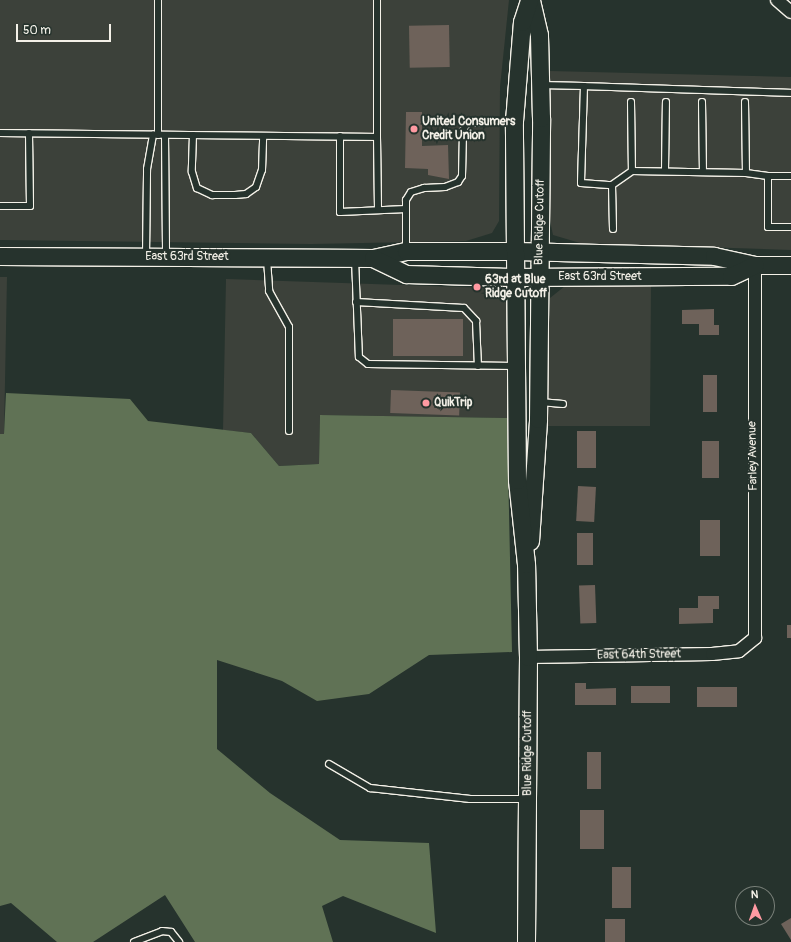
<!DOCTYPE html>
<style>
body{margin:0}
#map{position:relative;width:791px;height:942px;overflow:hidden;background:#26332d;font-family:Pangolin,sans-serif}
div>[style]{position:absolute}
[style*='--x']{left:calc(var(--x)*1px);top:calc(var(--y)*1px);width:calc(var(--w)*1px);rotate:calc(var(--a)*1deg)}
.built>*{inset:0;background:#3c413a}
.green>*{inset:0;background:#607255}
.building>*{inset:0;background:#6e625a;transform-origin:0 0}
.roads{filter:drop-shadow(1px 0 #f4f1e8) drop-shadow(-1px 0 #f4f1e8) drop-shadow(0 1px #f4f1e8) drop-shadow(0 -1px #f4f1e8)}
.service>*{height:6px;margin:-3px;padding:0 3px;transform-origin:3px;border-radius:3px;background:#26332d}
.minor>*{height:12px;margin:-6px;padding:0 6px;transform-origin:6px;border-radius:6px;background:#26332d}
.secondary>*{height:17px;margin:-8.5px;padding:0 8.5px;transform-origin:8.5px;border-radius:8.5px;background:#26332d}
.dots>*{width:11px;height:11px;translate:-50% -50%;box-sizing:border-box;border:2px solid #26332d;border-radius:50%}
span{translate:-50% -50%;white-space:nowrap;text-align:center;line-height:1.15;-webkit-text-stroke:4px #26332d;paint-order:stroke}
.poi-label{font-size:12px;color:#f4f1e8;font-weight:700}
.left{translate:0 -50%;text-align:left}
.street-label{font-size:12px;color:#f4f1e8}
.north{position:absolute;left:735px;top:886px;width:40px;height:40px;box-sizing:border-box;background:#26332d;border:1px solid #787f78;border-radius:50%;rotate:358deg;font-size:11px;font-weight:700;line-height:16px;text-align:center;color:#f4f1e8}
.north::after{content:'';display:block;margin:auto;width:14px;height:18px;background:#ff9aa2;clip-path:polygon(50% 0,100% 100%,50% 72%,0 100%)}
.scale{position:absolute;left:16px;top:24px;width:95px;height:18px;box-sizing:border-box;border:2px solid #f4f1e8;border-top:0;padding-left:5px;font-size:12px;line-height:14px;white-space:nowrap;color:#f4f1e8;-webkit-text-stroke:3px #26332d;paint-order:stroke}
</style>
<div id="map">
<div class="built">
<div style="clip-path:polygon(0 0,509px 0,500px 87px,499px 221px,492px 233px,466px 241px,311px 244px,0 240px)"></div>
<div style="clip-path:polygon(550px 71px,791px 77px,791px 250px,580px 243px,553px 235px,550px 221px)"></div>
<div style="clip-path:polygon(0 277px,7px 277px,4px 434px,0 434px)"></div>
<div style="clip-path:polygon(226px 279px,490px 288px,507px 303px,507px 418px,320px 415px,319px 464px,279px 466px,251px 433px,223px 430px)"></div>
<div style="clip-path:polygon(651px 285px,650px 426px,545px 426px,550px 298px,565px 286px)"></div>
</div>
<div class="green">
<div style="clip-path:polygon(6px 393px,130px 399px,148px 421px,251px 433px,279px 466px,319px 464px,320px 415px,507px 418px,512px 652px,429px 655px,369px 694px,317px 701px,282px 681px,217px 660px,217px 749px,270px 793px,340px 840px,429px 843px,436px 933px,343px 896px,322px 906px,333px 942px,195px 942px,165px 895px,93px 942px,57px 942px,11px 903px,0 906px,0 434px,4px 434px)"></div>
</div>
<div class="building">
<div style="left:449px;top:25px;width:42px;height:40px;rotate:89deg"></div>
<div style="clip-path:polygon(406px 112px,422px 112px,422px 146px,448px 145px,449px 179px,428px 175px,428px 169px,405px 168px)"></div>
<div style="clip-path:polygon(714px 309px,714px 325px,719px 325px,719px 335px,699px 335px,699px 324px,682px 324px,682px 310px)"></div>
<div style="left:393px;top:319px;width:70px;height:37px"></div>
<div style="left:703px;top:375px;width:14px;height:37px"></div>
<div style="left:391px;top:390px;width:69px;height:23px;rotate:2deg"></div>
<div style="left:577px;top:431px;width:19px;height:37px"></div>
<div style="left:702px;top:441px;width:17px;height:37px"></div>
<div style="left:578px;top:486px;width:18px;height:35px;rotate:3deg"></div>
<div style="left:700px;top:520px;width:20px;height:36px"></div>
<div style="left:577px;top:533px;width:16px;height:32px"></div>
<div style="left:595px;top:585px;width:38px;height:16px;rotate:88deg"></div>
<div style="clip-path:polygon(698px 596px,719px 596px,719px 609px,713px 609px,713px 623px,679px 624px,679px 608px,698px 608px)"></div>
<div style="left:787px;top:625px;width:4px;height:13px"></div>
<div style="clip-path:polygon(575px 683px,586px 683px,586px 689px,616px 688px,616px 705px,575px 705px)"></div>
<div style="left:670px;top:686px;width:17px;height:39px;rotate:90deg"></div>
<div style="left:737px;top:687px;width:20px;height:40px;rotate:90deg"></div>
<div style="left:601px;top:752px;width:37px;height:14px;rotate:90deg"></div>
<div style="left:580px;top:810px;width:24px;height:39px"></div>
<div style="left:631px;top:867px;width:41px;height:19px;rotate:90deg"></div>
<div style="clip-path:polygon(791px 918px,791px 940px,781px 924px)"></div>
<div style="left:605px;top:919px;width:20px;height:23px"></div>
</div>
<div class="roads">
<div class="service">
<div style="--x:541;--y:85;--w:43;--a:1.3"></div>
<div style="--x:584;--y:86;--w:97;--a:91.8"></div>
<div style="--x:581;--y:183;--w:31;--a:4"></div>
<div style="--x:612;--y:185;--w:44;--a:88.7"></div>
<div style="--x:584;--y:86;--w:207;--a:1.9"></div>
<div style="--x:631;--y:102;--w:69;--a:89.2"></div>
<div style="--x:702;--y:102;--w:69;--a:89.2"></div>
<div style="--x:745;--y:102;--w:71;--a:89.2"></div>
<div style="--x:0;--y:133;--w:377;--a:0.6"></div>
<div style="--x:377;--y:137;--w:137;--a:-90"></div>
<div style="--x:158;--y:135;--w:135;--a:-90"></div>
<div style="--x:165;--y:135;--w:120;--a:89.5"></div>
<div style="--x:193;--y:135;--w:37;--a:92"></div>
<div style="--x:192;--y:172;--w:17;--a:73"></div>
<div style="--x:197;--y:188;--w:17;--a:25"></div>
<div style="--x:212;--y:195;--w:23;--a:0"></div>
<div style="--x:235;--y:195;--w:11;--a:-5"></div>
<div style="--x:246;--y:194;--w:12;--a:-35"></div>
<div style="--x:256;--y:187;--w:18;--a:-71"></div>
<div style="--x:262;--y:170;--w:34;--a:-88"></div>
<div style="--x:340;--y:136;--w:76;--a:90"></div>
<div style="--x:340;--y:212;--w:66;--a:-2.6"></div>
<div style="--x:377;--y:137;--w:73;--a:89.2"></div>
<div style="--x:665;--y:170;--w:68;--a:-89.2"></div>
<div style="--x:791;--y:176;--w:23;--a:180"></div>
<div style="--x:768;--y:176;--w:51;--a:90"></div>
<div style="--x:768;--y:227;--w:23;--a:0"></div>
<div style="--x:612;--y:185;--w:24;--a:-35"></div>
<div style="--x:632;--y:171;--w:114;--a:1"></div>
<div style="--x:746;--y:173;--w:22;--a:8"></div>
<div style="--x:0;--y:206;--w:30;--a:0"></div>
<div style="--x:30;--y:206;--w:73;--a:-90.8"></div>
<div style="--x:406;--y:249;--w:49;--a:-90"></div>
<div style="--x:406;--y:200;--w:9;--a:-58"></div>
<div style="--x:411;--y:192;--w:14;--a:-17"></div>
<div style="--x:424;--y:188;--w:21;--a:-3"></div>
<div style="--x:445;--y:187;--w:14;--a:-21"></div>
<div style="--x:458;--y:182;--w:7;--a:-56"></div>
<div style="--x:462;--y:176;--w:45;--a:-88.7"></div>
<div style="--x:463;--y:131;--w:9;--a:-63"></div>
<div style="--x:467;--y:123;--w:47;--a:-2.4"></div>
<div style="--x:146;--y:256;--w:87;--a:-89.3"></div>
<div style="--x:147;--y:169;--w:35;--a:-80"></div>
<div style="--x:267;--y:259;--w:32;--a:86"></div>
<div style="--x:269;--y:291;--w:41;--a:60.9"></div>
<div style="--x:289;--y:327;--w:104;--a:90"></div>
<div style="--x:355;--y:259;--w:98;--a:87.7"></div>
<div style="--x:359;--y:357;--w:11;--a:38"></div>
<div style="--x:368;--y:364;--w:147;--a:0.8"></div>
<div style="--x:356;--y:302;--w:108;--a:3.2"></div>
<div style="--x:464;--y:308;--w:18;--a:47"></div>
<div style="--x:476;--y:321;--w:45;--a:87.5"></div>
<div style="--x:540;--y:402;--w:23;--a:5"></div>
<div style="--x:329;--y:764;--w:48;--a:30.3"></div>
<div style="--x:370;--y:788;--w:101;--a:6.3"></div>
<div style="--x:470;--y:799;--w:56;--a:0"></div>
<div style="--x:134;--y:942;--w:30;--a:-21"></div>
<div style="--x:162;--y:931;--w:9;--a:6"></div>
<div style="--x:171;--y:932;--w:13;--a:51"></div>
</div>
<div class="minor">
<div style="--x:777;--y:0;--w:18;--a:41"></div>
<div style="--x:528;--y:657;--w:184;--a:-0.9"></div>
<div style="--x:712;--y:654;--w:27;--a:-6"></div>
<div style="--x:739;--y:651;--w:21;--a:-39"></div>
<div style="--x:755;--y:638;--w:373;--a:-90"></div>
</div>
<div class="secondary">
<div style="--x:0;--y:256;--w:373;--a:0.3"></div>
<div style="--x:373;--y:258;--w:34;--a:-12"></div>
<div style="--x:406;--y:251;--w:109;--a:0"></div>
<div style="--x:515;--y:251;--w:199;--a:1.4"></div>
<div style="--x:714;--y:256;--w:42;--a:12.4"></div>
<div style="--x:755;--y:265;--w:36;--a:0"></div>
<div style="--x:373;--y:258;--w:37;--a:26"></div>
<div style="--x:406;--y:274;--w:109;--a:1.6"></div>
<div style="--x:515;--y:277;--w:216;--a:-0.3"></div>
<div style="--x:731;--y:276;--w:26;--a:-25"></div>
<div style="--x:530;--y:541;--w:122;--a:-86.2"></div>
<div style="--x:538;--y:419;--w:301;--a:-89.4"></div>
<div style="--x:541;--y:118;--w:83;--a:-91.4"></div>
<div style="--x:539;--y:35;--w:36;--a:-103"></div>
<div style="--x:526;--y:942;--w:285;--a:-89.6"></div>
<div style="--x:528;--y:657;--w:93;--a:-91.2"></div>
<div style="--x:526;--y:564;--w:84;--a:-96.1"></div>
<div style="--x:517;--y:480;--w:359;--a:-90.5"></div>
<div style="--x:514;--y:121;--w:99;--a:-85.4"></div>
<div style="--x:522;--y:22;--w:23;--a:-72"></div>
</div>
</div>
<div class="dots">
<div style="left:414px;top:129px;background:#ff9aa2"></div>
<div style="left:477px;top:287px;background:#ff9aa2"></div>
<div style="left:426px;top:403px;background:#ff9aa2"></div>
</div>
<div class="poi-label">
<span class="left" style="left:422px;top:129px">United Consumers<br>Credit Union</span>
<span class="left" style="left:485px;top:287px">63rd at Blue<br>Ridge Cutoff</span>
<span class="left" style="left:434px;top:403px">QuikTrip</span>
</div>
<div class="street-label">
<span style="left:540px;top:222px;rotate:-89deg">Blue Ridge Cutoff</span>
<span style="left:187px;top:257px">East 63rd Street</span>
<span style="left:600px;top:277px">East 63rd Street</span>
<span style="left:753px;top:456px;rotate:-91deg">Farley Avenue</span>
<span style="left:639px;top:655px;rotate:-1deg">East 64th Street</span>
<span style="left:528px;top:753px;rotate:-90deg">Blue Ridge Cutoff</span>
</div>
<div class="north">N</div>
<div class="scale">50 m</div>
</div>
